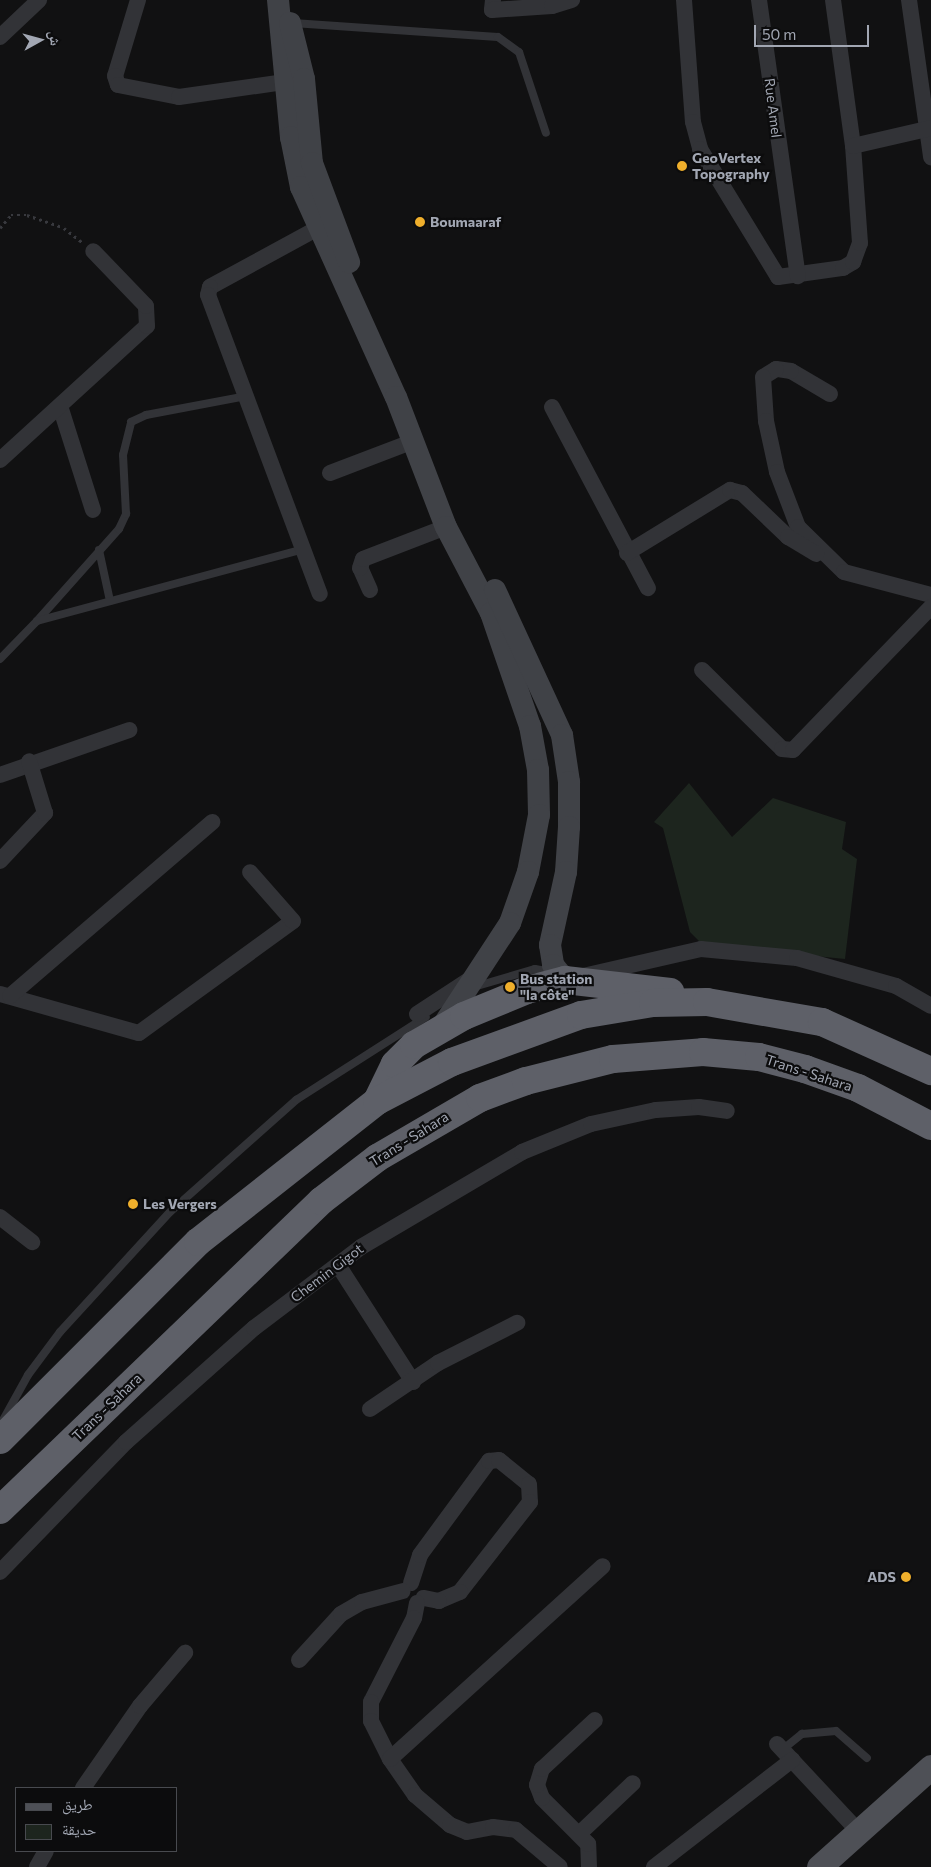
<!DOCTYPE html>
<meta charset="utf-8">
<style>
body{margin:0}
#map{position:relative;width:931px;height:1867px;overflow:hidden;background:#111112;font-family:Commissioner,"Noto Naskh Arabic",sans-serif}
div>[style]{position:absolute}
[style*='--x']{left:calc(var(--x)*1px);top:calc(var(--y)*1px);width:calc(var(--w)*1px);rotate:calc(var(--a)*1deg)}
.green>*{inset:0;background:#1d251e}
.path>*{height:2.5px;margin-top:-1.25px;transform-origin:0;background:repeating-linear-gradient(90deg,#38393e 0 2.5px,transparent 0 6.5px)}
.lane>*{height:8px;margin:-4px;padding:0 4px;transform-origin:4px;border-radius:4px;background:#323337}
.street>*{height:16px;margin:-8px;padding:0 8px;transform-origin:8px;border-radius:8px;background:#323337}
.secondary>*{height:22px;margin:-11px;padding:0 11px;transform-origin:11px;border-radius:11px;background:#404247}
.primary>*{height:25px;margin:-12.5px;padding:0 12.5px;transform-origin:12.5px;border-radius:12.5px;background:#4e5056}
.highway>*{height:28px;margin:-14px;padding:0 14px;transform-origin:14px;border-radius:14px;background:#5e6068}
.dots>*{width:14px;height:14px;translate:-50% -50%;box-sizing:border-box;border:2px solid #0c0c0d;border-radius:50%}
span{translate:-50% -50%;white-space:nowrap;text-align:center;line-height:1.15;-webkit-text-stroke:4.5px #0c0c0d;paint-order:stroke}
.street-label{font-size:14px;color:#a2a7b3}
.poi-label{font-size:14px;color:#a2a7b3;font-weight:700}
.left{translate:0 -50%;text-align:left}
.right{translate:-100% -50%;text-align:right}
.legend{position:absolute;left:15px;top:1787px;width:162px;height:65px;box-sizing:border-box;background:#0c0c0d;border:1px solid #484a4f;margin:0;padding:6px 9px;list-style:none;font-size:15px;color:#a2a7b3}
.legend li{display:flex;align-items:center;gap:10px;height:25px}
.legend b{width:25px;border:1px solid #484a4f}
.north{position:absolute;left:15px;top:15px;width:50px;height:50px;-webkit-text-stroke:4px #0c0c0d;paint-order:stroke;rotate:83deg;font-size:14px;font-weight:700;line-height:20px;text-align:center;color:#a2a7b3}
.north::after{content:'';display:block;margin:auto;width:18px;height:22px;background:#a2a7b3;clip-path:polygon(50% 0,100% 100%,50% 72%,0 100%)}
.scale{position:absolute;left:754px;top:25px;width:115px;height:22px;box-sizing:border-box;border:2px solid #a2a7b3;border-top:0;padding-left:6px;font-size:15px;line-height:18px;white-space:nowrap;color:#a2a7b3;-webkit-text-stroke:4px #0c0c0d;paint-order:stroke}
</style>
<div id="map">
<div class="green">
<div style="clip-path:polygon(689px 783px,732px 837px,773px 798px,846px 822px,842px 849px,857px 859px,845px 959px,703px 945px,690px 932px,663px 828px,654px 822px)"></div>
</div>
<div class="path">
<div style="--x:0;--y:228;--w:17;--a:-50"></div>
<div style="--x:11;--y:215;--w:16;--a:0"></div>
<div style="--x:27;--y:215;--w:39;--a:19"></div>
<div style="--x:64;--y:228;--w:23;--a:38"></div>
</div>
<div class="lane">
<div style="--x:293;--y:23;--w:205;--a:3.9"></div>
<div style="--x:498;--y:37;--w:26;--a:36"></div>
<div style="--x:519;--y:52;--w:85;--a:71.6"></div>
<div style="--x:99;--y:550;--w:52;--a:77.8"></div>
<div style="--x:37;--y:621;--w:123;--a:-48.3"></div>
<div style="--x:119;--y:529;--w:17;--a:-65"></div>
<div style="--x:126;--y:514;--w:59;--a:-92.9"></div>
<div style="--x:123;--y:455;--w:34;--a:-76"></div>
<div style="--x:131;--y:422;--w:17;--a:-25"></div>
<div style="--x:146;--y:415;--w:103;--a:-10.7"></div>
<div style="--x:0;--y:659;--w:53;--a:-45.8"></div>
<div style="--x:37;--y:621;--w:276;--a:-15.1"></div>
<div style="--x:477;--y:986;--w:60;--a:-16.3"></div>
<div style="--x:535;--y:969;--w:17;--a:10"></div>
<div style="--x:2;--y:1422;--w:54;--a:-61"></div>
<div style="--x:28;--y:1375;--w:54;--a:-53.3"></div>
<div style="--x:60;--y:1332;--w:163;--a:-47.5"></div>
<div style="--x:170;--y:1212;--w:169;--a:-41.6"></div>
<div style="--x:296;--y:1100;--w:154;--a:-32.6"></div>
<div style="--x:782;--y:1750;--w:26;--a:-39"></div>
<div style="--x:802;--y:1734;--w:34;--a:-5"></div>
<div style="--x:836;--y:1731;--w:41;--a:41.1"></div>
</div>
<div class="street">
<div style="--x:138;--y:0;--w:79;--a:106.8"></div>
<div style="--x:115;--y:76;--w:9;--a:72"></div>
<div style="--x:118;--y:85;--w:62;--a:11.1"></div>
<div style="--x:179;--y:97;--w:107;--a:-8.1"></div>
<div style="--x:493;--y:0;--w:10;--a:96"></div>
<div style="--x:492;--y:10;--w:60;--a:-3.8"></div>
<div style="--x:552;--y:6;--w:21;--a:-17"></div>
<div style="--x:684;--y:0;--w:122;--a:85.8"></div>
<div style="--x:693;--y:122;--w:28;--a:75"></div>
<div style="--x:700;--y:149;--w:150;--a:58.6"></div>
<div style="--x:778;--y:277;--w:66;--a:-7.9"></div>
<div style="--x:843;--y:268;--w:12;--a:-31"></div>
<div style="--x:853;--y:262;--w:20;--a:-70"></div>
<div style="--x:860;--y:243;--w:97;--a:-94.1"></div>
<div style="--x:853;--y:146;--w:147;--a:-97.8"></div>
<div style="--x:759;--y:0;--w:279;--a:82"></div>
<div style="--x:909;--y:0;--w:159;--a:82"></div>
<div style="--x:0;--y:37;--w:54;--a:-43.5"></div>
<div style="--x:853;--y:146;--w:80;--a:-13"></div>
<div style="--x:318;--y:228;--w:123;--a:151.4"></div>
<div style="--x:210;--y:287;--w:8;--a:104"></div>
<div style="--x:208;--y:295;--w:319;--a:69.5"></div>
<div style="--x:830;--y:394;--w:45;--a:-149.5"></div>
<div style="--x:791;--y:371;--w:15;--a:-172"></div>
<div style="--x:776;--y:369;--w:15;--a:148"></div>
<div style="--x:763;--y:377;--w:44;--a:86.1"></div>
<div style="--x:766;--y:421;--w:52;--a:77.8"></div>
<div style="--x:777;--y:472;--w:59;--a:69.1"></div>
<div style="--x:798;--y:527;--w:64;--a:44.4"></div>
<div style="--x:844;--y:572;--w:90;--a:14.8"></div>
<div style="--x:60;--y:406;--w:109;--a:72.4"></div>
<div style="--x:552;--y:407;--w:205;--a:62.1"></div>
<div style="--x:0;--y:460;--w:199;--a:-42.4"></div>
<div style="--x:147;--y:326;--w:20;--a:-93"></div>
<div style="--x:146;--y:306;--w:76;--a:-133.9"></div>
<div style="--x:330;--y:473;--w:90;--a:-20.9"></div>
<div style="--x:627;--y:553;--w:121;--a:-31.5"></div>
<div style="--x:730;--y:490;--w:12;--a:14"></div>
<div style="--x:742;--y:493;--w:64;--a:43.7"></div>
<div style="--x:788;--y:537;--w:33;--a:31"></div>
<div style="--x:370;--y:590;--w:24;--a:-114"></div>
<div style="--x:360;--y:568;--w:9;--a:-72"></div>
<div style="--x:363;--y:559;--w:89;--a:-21.1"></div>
<div style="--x:702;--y:670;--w:112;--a:44.6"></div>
<div style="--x:782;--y:749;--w:11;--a:5"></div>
<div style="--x:793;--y:750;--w:199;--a:-46"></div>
<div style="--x:0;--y:775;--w:137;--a:-19.2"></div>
<div style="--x:0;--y:861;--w:66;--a:-46.8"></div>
<div style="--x:45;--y:813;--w:54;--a:-107.1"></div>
<div style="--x:583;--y:976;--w:121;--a:-12.9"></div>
<div style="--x:701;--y:949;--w:96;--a:5.4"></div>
<div style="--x:797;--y:958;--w:103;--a:15.8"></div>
<div style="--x:896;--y:986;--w:40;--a:29.7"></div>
<div style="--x:0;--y:994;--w:144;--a:15.7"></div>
<div style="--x:139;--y:1033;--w:190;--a:-36"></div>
<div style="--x:293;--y:921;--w:65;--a:-131.3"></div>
<div style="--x:10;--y:996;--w:267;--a:-40.7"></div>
<div style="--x:417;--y:1014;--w:62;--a:-33.2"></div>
<div style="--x:0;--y:1217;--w:41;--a:38"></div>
<div style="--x:338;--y:1265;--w:139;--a:57.3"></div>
<div style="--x:370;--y:1409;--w:82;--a:-34.1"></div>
<div style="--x:438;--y:1363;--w:89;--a:-26.9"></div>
<div style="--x:0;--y:1572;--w:181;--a:-45.9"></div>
<div style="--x:126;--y:1442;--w:171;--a:-41.7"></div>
<div style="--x:254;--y:1328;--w:134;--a:-37.1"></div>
<div style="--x:361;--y:1247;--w:187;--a:-30.5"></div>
<div style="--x:522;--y:1152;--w:74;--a:-22.1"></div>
<div style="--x:591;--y:1124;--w:66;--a:-12.2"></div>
<div style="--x:656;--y:1110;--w:43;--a:-4"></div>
<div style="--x:699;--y:1107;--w:28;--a:8"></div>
<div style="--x:411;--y:1583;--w:29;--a:-72"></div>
<div style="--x:420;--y:1555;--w:117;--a:-53.7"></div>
<div style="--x:489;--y:1461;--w:10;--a:-6"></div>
<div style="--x:499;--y:1460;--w:38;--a:39"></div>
<div style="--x:529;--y:1484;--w:18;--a:87"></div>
<div style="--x:530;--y:1502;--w:114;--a:127.9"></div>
<div style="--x:460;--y:1592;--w:23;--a:157"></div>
<div style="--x:439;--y:1601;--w:16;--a:-169"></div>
<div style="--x:417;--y:1603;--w:15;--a:101"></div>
<div style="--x:414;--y:1618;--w:94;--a:117.1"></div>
<div style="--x:371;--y:1702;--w:19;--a:90"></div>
<div style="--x:371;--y:1721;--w:42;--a:63.4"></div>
<div style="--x:390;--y:1759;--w:44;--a:55.2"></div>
<div style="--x:415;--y:1795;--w:46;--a:40.6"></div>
<div style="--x:450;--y:1825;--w:18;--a:22"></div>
<div style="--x:467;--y:1832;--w:26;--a:-11"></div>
<div style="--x:493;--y:1827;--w:23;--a:7"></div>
<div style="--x:516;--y:1830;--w:57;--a:40.1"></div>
<div style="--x:299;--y:1660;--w:62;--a:-47.6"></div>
<div style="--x:341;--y:1614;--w:24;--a:-30"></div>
<div style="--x:362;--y:1602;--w:42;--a:-15"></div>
<div style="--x:777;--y:1744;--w:120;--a:47"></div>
<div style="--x:390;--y:1759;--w:287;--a:-42.2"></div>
<div style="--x:83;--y:1788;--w:100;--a:-55.2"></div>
<div style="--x:140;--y:1706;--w:70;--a:-49.7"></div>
<div style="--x:579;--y:1834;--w:74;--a:-43.4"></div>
<div style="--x:37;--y:1867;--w:18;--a:-61"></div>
<div style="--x:589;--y:1867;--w:23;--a:-92"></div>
<div style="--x:588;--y:1844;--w:65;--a:-135"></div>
<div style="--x:542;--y:1798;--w:14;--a:-111"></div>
<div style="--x:537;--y:1785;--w:17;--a:-73"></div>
<div style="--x:542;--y:1769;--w:72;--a:-42.8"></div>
<div style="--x:654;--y:1867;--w:175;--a:-37.8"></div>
</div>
<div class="secondary">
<div style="--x:278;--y:0;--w:138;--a:84.6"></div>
<div style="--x:291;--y:137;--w:51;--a:78.7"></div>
<div style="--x:301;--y:187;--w:230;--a:65.7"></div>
<div style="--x:396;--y:397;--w:139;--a:69"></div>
<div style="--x:446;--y:527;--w:97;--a:62.4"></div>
<div style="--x:491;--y:613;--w:120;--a:71"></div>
<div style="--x:530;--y:726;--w:45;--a:79.7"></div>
<div style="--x:538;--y:770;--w:45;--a:88.7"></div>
<div style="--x:539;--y:815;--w:58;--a:100.9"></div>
<div style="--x:528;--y:872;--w:54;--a:109.4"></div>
<div style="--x:510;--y:923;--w:124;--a:123.2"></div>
<div style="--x:290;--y:23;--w:58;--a:76"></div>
<div style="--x:304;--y:79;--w:84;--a:84.6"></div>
<div style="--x:312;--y:163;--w:106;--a:69.5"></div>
<div style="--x:495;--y:590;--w:160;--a:65.2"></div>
<div style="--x:562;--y:735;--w:48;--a:81.5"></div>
<div style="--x:569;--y:782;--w:45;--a:90"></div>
<div style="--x:569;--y:827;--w:45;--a:93.8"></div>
<div style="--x:566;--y:872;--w:75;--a:102.4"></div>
<div style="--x:550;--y:945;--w:20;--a:81"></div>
<div style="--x:553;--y:965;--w:19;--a:51"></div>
</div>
<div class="primary">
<div style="--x:819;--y:1867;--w:150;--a:-41.8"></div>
</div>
<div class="highway">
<div style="--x:377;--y:1101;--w:41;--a:-64.1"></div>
<div style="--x:395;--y:1064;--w:27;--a:-45"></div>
<div style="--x:414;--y:1045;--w:58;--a:-30.1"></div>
<div style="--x:464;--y:1016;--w:68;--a:-22.4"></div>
<div style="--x:527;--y:990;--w:39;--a:-15"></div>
<div style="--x:565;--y:980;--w:106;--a:6.5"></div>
<div style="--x:0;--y:1440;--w:280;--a:-45"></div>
<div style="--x:198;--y:1242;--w:228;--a:-38.2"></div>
<div style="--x:377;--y:1101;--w:85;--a:-27.5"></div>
<div style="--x:452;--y:1062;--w:137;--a:-20"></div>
<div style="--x:581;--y:1015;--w:73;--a:-9.5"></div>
<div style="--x:653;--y:1003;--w:54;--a:-1.1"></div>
<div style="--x:707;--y:1002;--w:117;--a:9.9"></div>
<div style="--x:822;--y:1022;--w:120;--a:24.2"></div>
<div style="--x:0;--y:1510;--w:446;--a:-43.9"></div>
<div style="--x:321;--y:1201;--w:71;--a:-37.5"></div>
<div style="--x:377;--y:1158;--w:119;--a:-30.2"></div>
<div style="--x:480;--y:1098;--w:49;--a:-20.3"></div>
<div style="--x:526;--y:1081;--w:90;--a:-14.2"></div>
<div style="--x:613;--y:1059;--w:90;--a:-4.4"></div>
<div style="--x:703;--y:1052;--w:56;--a:5.1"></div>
<div style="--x:759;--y:1057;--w:48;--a:14.6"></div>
<div style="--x:805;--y:1069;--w:56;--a:19.7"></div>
<div style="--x:858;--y:1088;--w:82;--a:27.5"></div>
</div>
<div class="dots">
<div style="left:682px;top:166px;background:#efaf2c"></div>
<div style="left:420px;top:222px;background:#efaf2c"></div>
<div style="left:510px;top:987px;background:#efaf2c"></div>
<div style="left:133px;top:1204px;background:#efaf2c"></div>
<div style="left:906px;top:1577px;background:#efaf2c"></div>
</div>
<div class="street-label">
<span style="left:773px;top:108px;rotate:83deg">Rue Amel</span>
<span style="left:809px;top:1073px;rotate:18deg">Trans - Sahara</span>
<span style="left:409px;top:1139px;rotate:-32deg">Trans - Sahara</span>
<span style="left:327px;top:1273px;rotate:-37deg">Chemin Gigot</span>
<span style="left:107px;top:1407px;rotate:-44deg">Trans - Sahara</span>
</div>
<div class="poi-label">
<span class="left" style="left:692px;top:166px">GeoVertex<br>Topography</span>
<span class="left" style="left:430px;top:222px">Boumaaraf</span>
<span class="left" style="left:520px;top:987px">Bus station<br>"la côte"</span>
<span class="left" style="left:143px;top:1204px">Les Vergers</span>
<span class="right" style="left:896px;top:1577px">ADS</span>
</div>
<ul class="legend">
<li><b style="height:6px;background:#4e5056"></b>طريق</li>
<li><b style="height:14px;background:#1d251e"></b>حديقة</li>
</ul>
<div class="north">ش</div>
<div class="scale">50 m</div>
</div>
